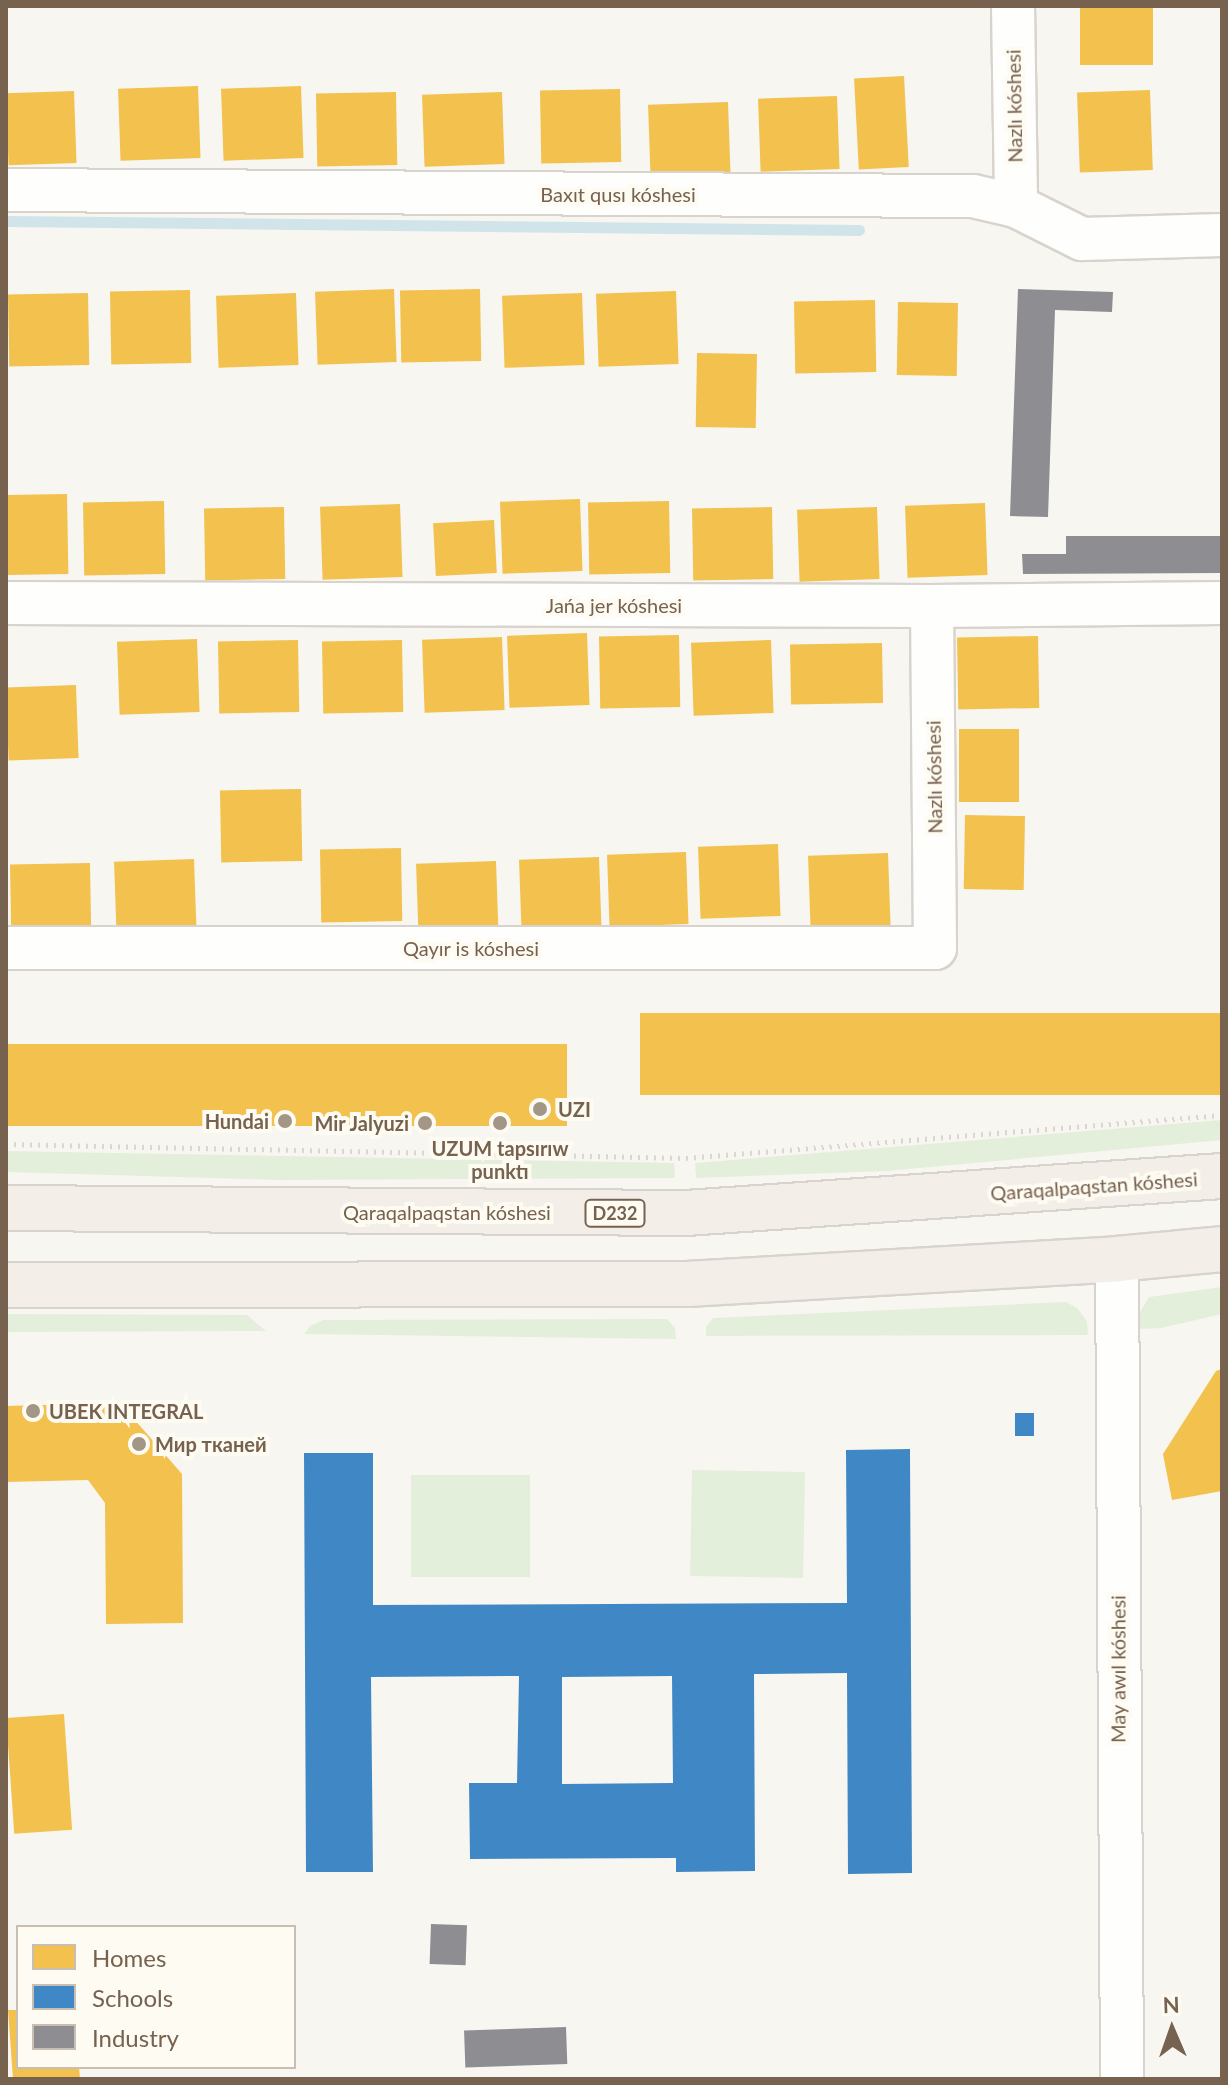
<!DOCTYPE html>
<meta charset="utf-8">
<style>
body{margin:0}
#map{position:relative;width:1228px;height:2085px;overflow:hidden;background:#f8f6f0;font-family:Lato,sans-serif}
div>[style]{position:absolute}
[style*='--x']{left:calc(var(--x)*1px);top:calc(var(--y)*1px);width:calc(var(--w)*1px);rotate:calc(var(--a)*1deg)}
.green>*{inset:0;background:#e4efdb;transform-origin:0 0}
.homes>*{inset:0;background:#f2c14e;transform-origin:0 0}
.schools>*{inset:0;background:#3f88c5;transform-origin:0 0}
.industry>*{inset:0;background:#8d8d92;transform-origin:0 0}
.stream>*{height:11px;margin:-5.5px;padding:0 5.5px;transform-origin:5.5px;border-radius:5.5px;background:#d1e4e9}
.path>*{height:5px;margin-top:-2.5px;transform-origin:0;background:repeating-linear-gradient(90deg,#dbd6d0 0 2px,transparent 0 8px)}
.roads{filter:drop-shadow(2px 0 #d8d3cd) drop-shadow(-2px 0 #d8d3cd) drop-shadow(0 2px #d8d3cd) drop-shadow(0 -2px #d8d3cd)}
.minor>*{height:42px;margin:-21px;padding:0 21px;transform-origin:21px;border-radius:21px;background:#fefefd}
.major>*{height:44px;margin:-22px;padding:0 22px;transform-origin:22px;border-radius:22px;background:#f3efe8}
.dots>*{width:22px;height:22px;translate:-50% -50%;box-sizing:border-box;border:4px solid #fefbf2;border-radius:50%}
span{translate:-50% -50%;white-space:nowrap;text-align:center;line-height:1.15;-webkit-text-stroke:8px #fefbf2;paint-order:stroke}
.shield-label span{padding:2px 6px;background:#fefbf2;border:2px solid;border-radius:6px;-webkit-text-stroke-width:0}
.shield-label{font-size:18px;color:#77624f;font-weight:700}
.street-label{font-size:20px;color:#77624f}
.poi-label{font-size:20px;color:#77624f;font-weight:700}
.left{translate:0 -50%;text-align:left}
.right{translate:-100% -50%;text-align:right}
.frame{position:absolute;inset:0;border:8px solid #77624f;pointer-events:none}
.legend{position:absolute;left:16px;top:1925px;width:280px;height:144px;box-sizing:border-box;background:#fefbf2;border:2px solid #c8beb1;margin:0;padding:10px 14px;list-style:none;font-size:24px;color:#77624f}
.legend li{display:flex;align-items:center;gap:16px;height:40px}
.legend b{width:40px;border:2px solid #c8beb1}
.north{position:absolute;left:1132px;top:1989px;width:80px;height:80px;-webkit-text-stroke:6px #fefbf2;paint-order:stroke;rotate:358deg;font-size:22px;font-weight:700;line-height:32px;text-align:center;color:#77624f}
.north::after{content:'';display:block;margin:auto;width:28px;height:36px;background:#77624f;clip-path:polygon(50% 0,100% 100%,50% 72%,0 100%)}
</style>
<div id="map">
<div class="green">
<div style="clip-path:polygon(1222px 1120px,1222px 1140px,887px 1171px,696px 1178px,695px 1163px)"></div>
<div style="clip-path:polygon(6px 1151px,674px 1163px,675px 1178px,280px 1180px,6px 1172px)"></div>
<div style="clip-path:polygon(1222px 1287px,1222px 1314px,1161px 1328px,1138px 1329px,1140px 1312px,1149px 1297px)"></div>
<div style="clip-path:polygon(1066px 1302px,1077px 1308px,1087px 1321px,1088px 1335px,706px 1336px,706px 1327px,713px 1318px)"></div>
<div style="clip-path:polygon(6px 1314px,247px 1315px,266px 1331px,6px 1332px)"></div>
<div style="clip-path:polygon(667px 1319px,675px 1328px,676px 1339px,304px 1334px,310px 1326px,323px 1320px)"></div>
<div style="left:692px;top:1470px;width:113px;height:106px;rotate:1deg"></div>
<div style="left:411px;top:1475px;width:119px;height:102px"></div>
</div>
<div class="homes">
<div style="left:1080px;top:6px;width:73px;height:59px"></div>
<div style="left:904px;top:76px;width:91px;height:50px;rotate:87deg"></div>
<div style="left:198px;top:86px;width:72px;height:80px;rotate:88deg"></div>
<div style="left:301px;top:86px;width:72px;height:80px;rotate:88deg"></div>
<div style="left:620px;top:89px;width:73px;height:80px;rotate:89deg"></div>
<div style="left:1150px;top:90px;width:80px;height:73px;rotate:88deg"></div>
<div style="left:74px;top:91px;width:72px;height:68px;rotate:88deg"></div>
<div style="left:396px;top:92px;width:73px;height:80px;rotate:89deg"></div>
<div style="left:502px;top:92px;width:72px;height:80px;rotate:88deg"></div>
<div style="left:837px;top:96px;width:73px;height:79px;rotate:88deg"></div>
<div style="left:728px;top:102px;width:72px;height:80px;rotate:88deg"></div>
<div style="left:394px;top:289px;width:73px;height:79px;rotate:88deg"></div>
<div style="left:480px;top:289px;width:72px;height:80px;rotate:89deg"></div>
<div style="left:190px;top:290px;width:73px;height:80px;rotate:89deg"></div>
<div style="left:676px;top:291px;width:73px;height:80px;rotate:88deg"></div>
<div style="left:88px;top:293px;width:72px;height:80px;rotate:89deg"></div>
<div style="left:296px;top:293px;width:72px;height:80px;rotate:88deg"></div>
<div style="left:582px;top:293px;width:72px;height:80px;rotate:88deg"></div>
<div style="left:875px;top:300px;width:72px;height:81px;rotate:89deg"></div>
<div style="left:898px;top:302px;width:60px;height:73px;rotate:1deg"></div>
<div style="left:697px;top:353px;width:60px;height:74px;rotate:1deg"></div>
<div style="left:67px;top:494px;width:80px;height:61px;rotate:89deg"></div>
<div style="left:580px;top:499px;width:72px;height:80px;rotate:88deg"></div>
<div style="left:164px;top:501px;width:73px;height:81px;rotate:89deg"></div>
<div style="left:669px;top:501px;width:72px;height:81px;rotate:89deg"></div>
<div style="left:985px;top:503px;width:72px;height:80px;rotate:88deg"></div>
<div style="left:400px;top:504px;width:73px;height:80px;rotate:88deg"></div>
<div style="left:284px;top:507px;width:72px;height:80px;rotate:89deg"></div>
<div style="left:772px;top:507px;width:72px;height:80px;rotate:89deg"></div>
<div style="left:877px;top:507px;width:72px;height:80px;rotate:88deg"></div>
<div style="left:494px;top:520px;width:53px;height:61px;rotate:87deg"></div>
<div style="left:587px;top:633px;width:72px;height:80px;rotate:88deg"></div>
<div style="left:679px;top:635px;width:72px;height:80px;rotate:89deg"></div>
<div style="left:1038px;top:636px;width:72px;height:81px;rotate:89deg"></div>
<div style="left:502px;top:637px;width:73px;height:80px;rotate:88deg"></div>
<div style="left:197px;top:639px;width:73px;height:80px;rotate:88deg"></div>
<div style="left:298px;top:640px;width:72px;height:80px;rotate:89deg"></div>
<div style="left:402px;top:640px;width:72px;height:80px;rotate:89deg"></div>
<div style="left:771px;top:640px;width:73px;height:80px;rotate:88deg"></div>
<div style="left:882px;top:643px;width:60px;height:92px;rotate:89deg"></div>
<div style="left:76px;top:685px;width:73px;height:70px;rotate:88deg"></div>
<div style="left:959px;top:729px;width:60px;height:73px"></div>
<div style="left:301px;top:789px;width:72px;height:81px;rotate:89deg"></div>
<div style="left:965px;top:815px;width:60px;height:74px;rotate:1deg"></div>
<div style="left:778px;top:844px;width:72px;height:80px;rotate:88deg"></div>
<div style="left:401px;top:848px;width:73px;height:81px;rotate:89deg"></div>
<div style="left:686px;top:852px;width:72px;height:79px;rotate:88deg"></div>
<div style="left:888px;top:853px;width:73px;height:80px;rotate:88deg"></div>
<div style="left:599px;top:857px;width:73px;height:80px;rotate:88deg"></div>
<div style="left:194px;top:859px;width:73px;height:80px;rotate:88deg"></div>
<div style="left:496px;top:861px;width:72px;height:80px;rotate:88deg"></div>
<div style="left:90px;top:863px;width:72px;height:80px;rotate:89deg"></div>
<div style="left:1222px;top:1013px;width:82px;height:582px;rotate:90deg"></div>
<div style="left:6px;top:1044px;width:561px;height:82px"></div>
<div style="clip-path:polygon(1222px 1369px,1222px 1491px,1172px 1500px,1163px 1454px,1216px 1371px)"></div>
<div style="clip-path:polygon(120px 1403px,182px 1474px,183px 1623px,106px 1624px,105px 1503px,88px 1480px,6px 1482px,6px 1406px)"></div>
<div style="left:64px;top:1714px;width:116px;height:58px;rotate:86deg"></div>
<div style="clip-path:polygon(8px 2010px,18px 2010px,18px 2067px,79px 2067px,80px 2079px,13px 2079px)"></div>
</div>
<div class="schools">
<div style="left:1015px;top:1413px;width:19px;height:23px"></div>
<div style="clip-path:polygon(evenodd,910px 1449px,912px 1873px,848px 1874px,847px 1673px,754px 1674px,755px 1871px,676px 1872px,676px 1858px,470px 1859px,469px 1783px,517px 1783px,519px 1676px,371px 1677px,373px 1872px,306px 1872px,304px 1453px,373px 1453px,373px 1605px,847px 1603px,846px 1450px,910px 1449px,672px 1676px,673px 1783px,562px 1784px,562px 1677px,672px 1676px)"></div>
</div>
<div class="industry">
<div style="clip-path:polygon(1018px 289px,1113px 292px,1112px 312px,1055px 310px,1048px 517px,1010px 516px)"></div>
<div style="clip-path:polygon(1066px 536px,1222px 536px,1222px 573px,1023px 574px,1022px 554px,1066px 554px)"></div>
<div style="left:431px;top:1924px;width:36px;height:40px;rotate:2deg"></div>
<div style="left:566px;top:2027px;width:37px;height:102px;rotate:88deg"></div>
</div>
<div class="stream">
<div style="--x:6;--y:221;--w:853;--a:0.6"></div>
</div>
<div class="path">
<div style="--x:6;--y:1144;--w:680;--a:1.18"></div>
<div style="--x:686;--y:1158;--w:538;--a:-4.59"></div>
</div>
<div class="roads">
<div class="minor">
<div style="--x:1013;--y:6;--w:200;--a:89.1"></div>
<div style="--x:6;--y:190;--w:967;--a:0.36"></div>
<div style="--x:973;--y:196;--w:44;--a:13.1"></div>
<div style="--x:1016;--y:206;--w:74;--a:26.6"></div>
<div style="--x:1082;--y:239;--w:140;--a:-1.6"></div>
<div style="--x:6;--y:603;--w:926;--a:0.19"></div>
<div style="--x:932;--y:606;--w:290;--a:-0.6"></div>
<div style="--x:6;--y:948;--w:929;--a:0"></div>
<div style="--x:935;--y:948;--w:342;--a:-90.5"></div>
<div style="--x:1117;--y:1259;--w:820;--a:89.65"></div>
</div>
<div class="major">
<div style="--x:6;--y:1208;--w:680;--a:0.42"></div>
<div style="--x:686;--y:1213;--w:537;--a:-3.95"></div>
<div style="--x:6;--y:1285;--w:681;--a:-0.08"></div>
<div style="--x:687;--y:1284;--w:431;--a:-3.3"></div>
<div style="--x:1117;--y:1259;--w:105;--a:-5.4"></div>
</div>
</div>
<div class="dots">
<div style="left:540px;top:1109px;background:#a49687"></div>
<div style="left:285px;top:1121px;background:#a49687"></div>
<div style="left:425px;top:1123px;background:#a49687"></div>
<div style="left:500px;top:1123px;background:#a49687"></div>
<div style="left:33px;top:1411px;background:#a49687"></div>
<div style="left:139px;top:1444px;background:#a49687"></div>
</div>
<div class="shield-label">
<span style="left:615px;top:1213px">D232</span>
</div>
<div class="street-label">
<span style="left:1014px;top:106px;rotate:-91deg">Nazlı kóshesi</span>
<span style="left:618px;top:194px">Baxıt qusı kóshesi</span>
<span style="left:614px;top:605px">Jańa jer kóshesi</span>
<span style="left:934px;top:777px;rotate:-91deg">Nazlı kóshesi</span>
<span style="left:471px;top:948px">Qayır is kóshesi</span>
<span style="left:1094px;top:1186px;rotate:-4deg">Qaraqalpaqstan kóshesi</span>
<span style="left:447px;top:1212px">Qaraqalpaqstan kóshesi</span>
<span style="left:1118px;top:1669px;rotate:-90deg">May awıl kóshesi</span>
</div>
<div class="poi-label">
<span class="left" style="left:558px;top:1109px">UZI</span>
<span class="right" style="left:269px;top:1121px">Hundai</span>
<span class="right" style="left:409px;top:1123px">Mir Jalyuzi</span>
<span style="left:500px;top:1160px">UZUM tapsırıw<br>punktı</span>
<span class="left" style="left:49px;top:1411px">UBEK INTEGRAL</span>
<span class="left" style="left:155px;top:1444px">Мир тканей</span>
</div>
<div class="frame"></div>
<ul class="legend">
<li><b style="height:22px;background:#f2c14e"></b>Homes</li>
<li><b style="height:22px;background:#3f88c5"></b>Schools</li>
<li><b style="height:22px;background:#8d8d92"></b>Industry</li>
</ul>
<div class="north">N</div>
</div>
